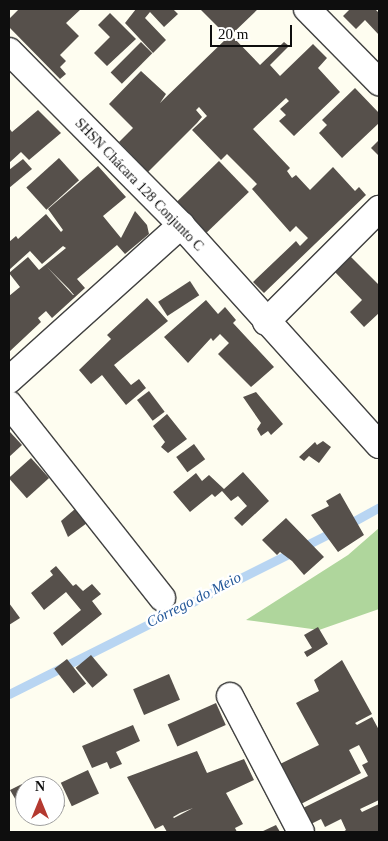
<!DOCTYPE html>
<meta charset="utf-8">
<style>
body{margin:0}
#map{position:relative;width:388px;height:841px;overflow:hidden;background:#fefdf0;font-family:"Times New Roman",serif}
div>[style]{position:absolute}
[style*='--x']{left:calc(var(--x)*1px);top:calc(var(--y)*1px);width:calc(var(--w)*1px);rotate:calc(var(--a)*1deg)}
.forest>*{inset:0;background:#afd69c}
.stream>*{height:9px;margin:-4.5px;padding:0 4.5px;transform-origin:4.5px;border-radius:4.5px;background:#b8d5f2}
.building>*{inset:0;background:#56504b;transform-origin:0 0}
.roads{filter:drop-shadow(1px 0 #414141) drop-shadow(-1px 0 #414141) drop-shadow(0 1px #414141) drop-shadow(0 -1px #414141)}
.minor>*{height:26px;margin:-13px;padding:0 13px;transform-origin:13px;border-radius:13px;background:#fff}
span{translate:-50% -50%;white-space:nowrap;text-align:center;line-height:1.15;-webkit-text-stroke:5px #fff;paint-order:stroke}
.street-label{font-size:14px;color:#0e0e0e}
.water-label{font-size:15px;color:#205597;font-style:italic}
.frame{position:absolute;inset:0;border:10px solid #0e0e0e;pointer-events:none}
.north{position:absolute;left:15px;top:776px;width:50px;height:50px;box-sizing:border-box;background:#fff;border:1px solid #9f9f9f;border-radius:50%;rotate:0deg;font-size:14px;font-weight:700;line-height:20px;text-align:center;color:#0e0e0e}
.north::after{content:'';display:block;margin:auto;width:18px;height:22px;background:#b43930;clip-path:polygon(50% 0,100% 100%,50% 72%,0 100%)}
.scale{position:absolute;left:210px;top:25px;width:82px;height:22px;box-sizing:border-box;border:2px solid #0e0e0e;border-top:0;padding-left:6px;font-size:15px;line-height:18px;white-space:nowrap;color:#0e0e0e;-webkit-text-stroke:4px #fff;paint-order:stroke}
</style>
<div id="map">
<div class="forest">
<div style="clip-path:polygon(379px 528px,379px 609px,319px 630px,246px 620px,348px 555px)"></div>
</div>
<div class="stream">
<div style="--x:347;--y:525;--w:37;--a:-29"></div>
<div style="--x:9;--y:694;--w:364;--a:-26.6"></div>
</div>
<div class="building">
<div style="clip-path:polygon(19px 9px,81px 9px,66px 23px,79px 36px,60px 55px,66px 61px,60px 67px,66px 74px,60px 79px,9px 27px,9px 19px)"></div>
<div style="clip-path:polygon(136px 9px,173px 9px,178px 14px,164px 27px,150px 12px,145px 18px,166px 40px,153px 53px,125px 23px)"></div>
<div style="clip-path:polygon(200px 9px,258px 9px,231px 35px,260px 65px,284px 42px,289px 46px,270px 65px,280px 76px,313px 44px,327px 58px,318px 68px,340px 92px,294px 136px,279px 121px,286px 115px,280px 109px,289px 101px,286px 98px,253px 129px,290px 168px,287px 171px,292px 178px,296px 175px,310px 190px,333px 167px,355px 191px,359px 187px,366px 195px,264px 293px,253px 282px,296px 241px,300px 246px,308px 238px,296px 226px,290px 232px,252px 189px,257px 184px,227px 154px,221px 160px,192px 130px,207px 116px,199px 107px,196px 110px,202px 117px,197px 123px,148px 172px,119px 142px,133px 128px,109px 104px,141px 71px,166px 94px,160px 103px,228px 37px)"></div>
<div style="clip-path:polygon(350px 9px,375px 9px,379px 13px,379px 35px,365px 20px,356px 29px,343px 16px)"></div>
<div style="clip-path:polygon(110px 13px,136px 39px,107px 66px,94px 53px,110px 37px,98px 25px)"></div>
<div style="left:141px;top:42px;width:16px;height:43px;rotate:45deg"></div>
<div style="clip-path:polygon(355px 88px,379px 113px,379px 123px,342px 158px,319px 133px,327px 125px,322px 120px)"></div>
<div style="clip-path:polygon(38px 110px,61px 133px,29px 160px,21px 152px,9px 163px,9px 128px,12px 132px)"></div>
<div style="clip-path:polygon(379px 140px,379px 156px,371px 148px)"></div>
<div style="left:59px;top:158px;width:30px;height:44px;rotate:48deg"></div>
<div style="clip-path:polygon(23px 159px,32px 169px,9px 188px,9px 170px)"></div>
<div style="left:219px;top:161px;width:43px;height:60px;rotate:46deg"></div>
<div style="clip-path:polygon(evenodd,98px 166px,126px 197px,103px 216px,121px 238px,135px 211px,147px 225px,149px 234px,125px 254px,117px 245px,77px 279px,85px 288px,52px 318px,46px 311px,38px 318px,41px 322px,9px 352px,9px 296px,20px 287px,9px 273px,28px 257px,39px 270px,66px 248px,63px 246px,42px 264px,30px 251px,9px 270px,9px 242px,16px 236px,18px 239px,46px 214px,61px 232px,63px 230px,48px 209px,98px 166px,47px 267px,69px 289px,74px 295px,73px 295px,47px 267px)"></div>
<div style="clip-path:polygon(349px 255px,379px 285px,379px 313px,364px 327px,350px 312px,362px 300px,334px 271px)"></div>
<div style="left:190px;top:281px;width:17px;height:38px;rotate:57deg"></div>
<div style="clip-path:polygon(147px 298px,168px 321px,114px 365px,131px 385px,139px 379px,146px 388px,126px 405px,102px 375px,91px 384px,79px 370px,111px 339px,107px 335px)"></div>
<div style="clip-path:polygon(206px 300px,218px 314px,225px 307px,236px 320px,233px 323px,274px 367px,251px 387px,218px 354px,229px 343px,220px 334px,213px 341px,211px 338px,188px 363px,164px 337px)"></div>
<div style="left:149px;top:391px;width:26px;height:15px;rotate:53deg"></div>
<div style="clip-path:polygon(256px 392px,283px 424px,271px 435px,268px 431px,261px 436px,257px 429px,261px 423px,243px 397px)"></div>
<div style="clip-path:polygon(167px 414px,187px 439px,168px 453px,161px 447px,165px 442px,153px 426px)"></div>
<div style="clip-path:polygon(10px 432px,22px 445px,9px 457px,9px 434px)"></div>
<div style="clip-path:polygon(323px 441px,331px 447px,319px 463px,309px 456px,304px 461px,299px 457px,315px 442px,317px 445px)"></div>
<div style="left:194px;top:444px;width:19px;height:22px;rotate:54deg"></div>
<div style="left:31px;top:458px;width:27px;height:30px;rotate:48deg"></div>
<div style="clip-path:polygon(243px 472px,269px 501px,242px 526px,234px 518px,247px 506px,238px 496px,231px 501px,222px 491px,215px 497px,212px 494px,190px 512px,173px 492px,196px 473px,202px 481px,209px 475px,224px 489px)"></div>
<div style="clip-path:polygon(340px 493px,364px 535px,338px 552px,311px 515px,329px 506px,326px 501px)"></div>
<div style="clip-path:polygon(75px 509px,87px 523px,68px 537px,61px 521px)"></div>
<div style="clip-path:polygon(286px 518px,324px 557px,304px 575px,292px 561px,280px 552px,277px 555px,262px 540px)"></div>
<div style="clip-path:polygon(56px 566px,73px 586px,76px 584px,83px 591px,92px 584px,101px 594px,92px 601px,102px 614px,62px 646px,53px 633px,81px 610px,66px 592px,44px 610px,31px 593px,53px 575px,50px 571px)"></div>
<div style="clip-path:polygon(9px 603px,20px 618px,9px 625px)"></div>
<div style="clip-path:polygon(318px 627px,328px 644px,307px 657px,304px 652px,312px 648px,304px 635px)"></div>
<div style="left:91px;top:655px;width:26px;height:20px;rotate:50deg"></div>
<div style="left:67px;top:659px;width:31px;height:16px;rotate:52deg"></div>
<div style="clip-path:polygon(342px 660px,372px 714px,355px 723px,357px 725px,372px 717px,379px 730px,379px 800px,360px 809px,362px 812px,379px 804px,379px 832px,343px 832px,346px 830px,341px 819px,325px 827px,321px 819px,311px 824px,303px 808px,368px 776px,362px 765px,368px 762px,359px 745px,349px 750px,361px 773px,299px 805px,278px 765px,319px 745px,296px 703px,319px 691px,314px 680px)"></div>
<div style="left:169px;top:674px;width:28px;height:39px;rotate:67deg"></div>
<div style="left:216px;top:703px;width:24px;height:53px;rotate:66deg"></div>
<div style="clip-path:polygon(133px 725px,140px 741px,116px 752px,122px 764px,110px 769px,107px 762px,92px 768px,82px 746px)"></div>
<div style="clip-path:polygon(evenodd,197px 751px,207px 773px,244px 759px,254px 780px,226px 793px,243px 824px,235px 828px,237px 832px,167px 832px,163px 825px,155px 829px,127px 777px,197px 751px,193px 808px,174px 818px,173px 817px,180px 813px,193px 808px)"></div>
<div style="left:88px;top:770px;width:26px;height:30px;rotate:65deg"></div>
<div style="clip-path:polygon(22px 784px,25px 797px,17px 802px,10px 790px)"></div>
<div style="clip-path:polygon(56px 790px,65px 806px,55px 812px,55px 791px)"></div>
<div style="clip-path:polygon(276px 825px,280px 832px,261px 832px)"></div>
</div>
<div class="roads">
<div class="minor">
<div style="--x:307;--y:9;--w:103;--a:45.4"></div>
<div style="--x:9;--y:51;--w:245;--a:45.3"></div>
<div style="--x:181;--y:225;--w:296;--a:48"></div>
<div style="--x:266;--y:322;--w:160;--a:-45"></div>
<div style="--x:9;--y:380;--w:232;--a:-42"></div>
<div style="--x:9;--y:404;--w:247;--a:51.7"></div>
<div style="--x:230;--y:696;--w:153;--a:62.4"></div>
</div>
</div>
<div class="street-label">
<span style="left:139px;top:185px;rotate:46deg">SHSN Chácara 128 Conjunto C</span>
</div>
<div class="water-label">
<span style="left:194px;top:600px;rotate:-27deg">Córrego do Meio</span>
</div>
<div class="frame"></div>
<div class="north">N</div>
<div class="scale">20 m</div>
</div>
